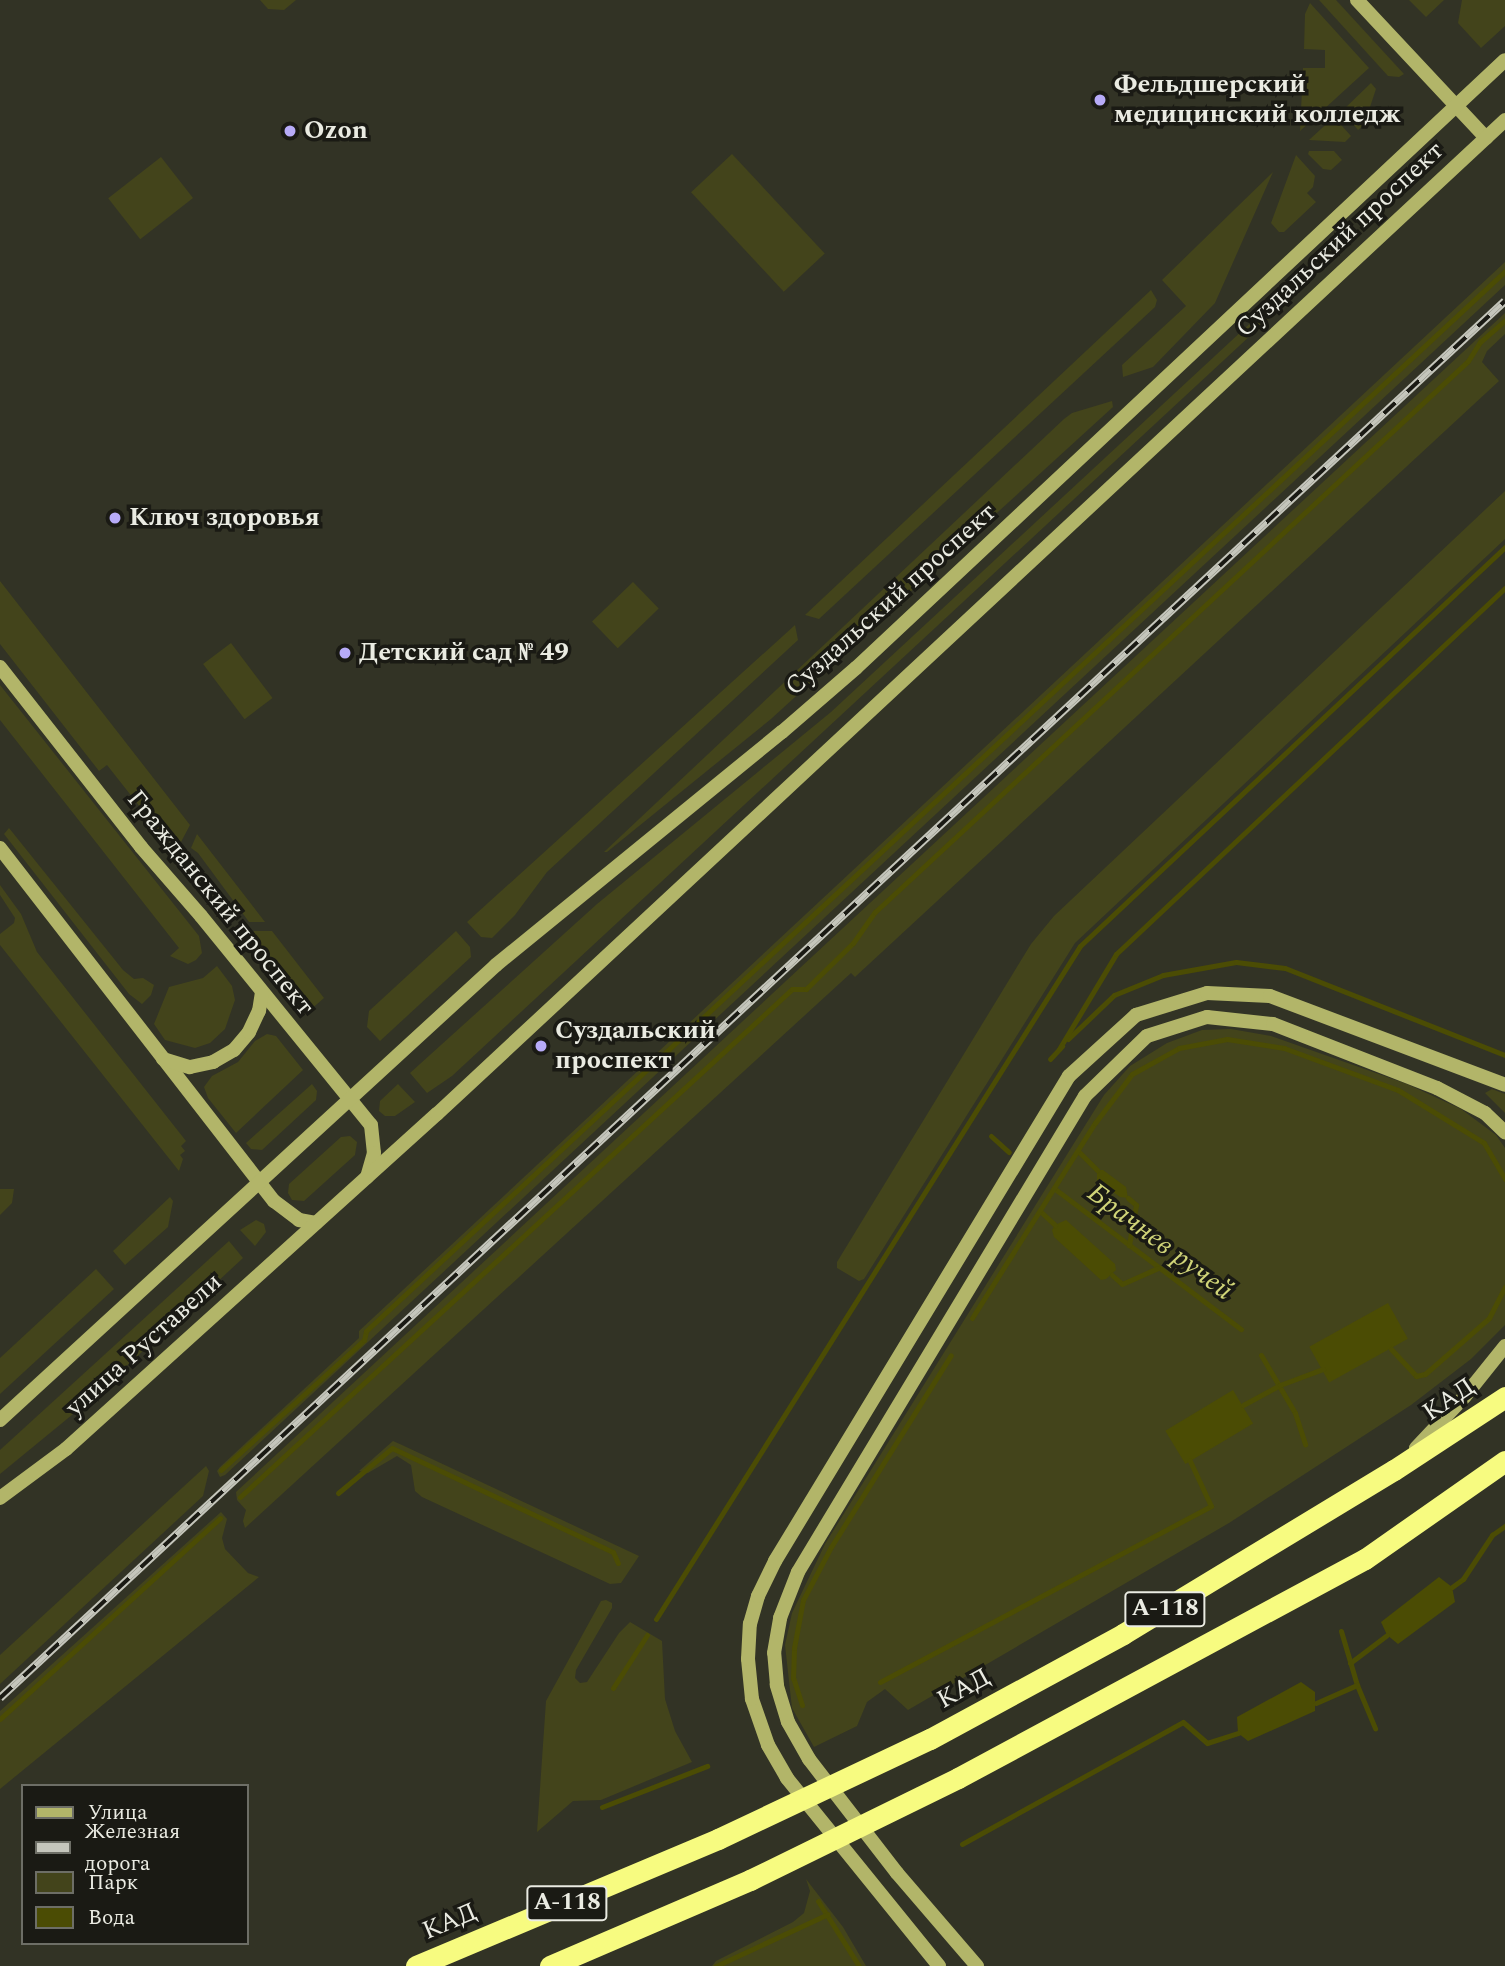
<!DOCTYPE html>
<meta charset="utf-8">
<style>
body{margin:0}
#map{position:relative;width:1505px;height:1966px;overflow:hidden;background:#323325;font-family:Spectral,serif}
div>[style]{position:absolute}
[style*='--x']{left:calc(var(--x)*1px);top:calc(var(--y)*1px);width:calc(var(--w)*1px);rotate:calc(var(--a)*1deg)}
.green>*{inset:0;background:#43441b;transform-origin:0 0}
.water>*{inset:0;background:#4b4c04;transform-origin:0 0}
.stream>*{height:5px;margin:-2.5px;padding:0 2.5px;transform-origin:2.5px;border-radius:2.5px;background:#4b4c04}
.secondary>*{height:14px;margin:-7px;padding:0 7px;transform-origin:7px;border-radius:7px;background:#b2b569}
.highway>*{height:21px;margin:-10.5px;padding:0 10.5px;transform-origin:10.5px;border-radius:10.5px;background:#f7fb80}
.rail>*{height:8px;margin-top:-4px;transform-origin:0;background:repeating-linear-gradient(90deg,#1a1a14 0 16px,#c5c6bc 0 32px);box-sizing:border-box;border-block:2px solid #c5c6bc}
.highway-bridge>*{height:21px;margin:-10.5px;padding:0 10.5px;transform-origin:10.5px;border-radius:10.5px;background:#f7fb80}
.dots>*{width:19px;height:19px;translate:-50% -50%;box-sizing:border-box;border:4px solid #1a1a14;border-radius:50%}
span{translate:-50% -50%;white-space:nowrap;text-align:center;line-height:1.15;-webkit-text-stroke:7px #1a1a14;paint-order:stroke}
.shield-label span{padding:2px 5px;background:#1a1a14;border:2px solid;border-radius:5px;-webkit-text-stroke-width:0}
.shield-label{font-size:24px;color:#eaebe2;font-weight:700}
.poi-label{font-size:26px;color:#eaebe2;font-weight:700}
.left{translate:0 -50%;text-align:left}
.street-label{font-size:26px;color:#eaebe2}
.water-label{font-size:28px;color:#d0d478;font-style:italic}
.legend{position:absolute;left:21px;top:1784px;width:228px;height:161px;box-sizing:border-box;background:#1a1a14;border:2px solid #6d6e66;margin:0;padding:9px 12px;list-style:none;font-size:21px;color:#eaebe2}
.legend li{display:flex;align-items:center;gap:14px;height:35px}
.legend b{width:35px;border:2px solid #6d6e66}
</style>
<div id="map">
<div class="green">
<div style="clip-path:polygon(260px 0,296px 0,284px 10px,268px 9px)"></div>
<div style="clip-path:polygon(1319px 0,1336px 0,1404px 74px,1399px 77px,1388px 76px)"></div>
<div style="clip-path:polygon(1409px 0,1444px 0,1426px 17px)"></div>
<div style="clip-path:polygon(1462px 0,1505px 0,1505px 26px,1481px 48px,1458px 23px)"></div>
<div style="clip-path:polygon(1310px 3px,1369px 68px,1300px 131px,1303px 68px,1325px 68px,1325px 50px,1304px 49px,1305px 14px)"></div>
<div style="clip-path:polygon(1371px 83px,1376px 89px,1364px 125px,1358px 130px,1342px 111px)"></div>
<div style="clip-path:polygon(1334px 117px,1351px 136px,1345px 142px,1309px 140px)"></div>
<div style="clip-path:polygon(1309px 151px,1334px 151px,1342px 160px,1331px 170px,1323px 169px,1308px 154px)"></div>
<div style="left:732px;top:154px;width:136px;height:56px;rotate:47deg"></div>
<div style="clip-path:polygon(1296px 155px,1315px 176px,1313px 187px,1307px 193px,1316px 202px,1284px 232px,1279px 232px,1271px 223px)"></div>
<div style="left:161px;top:157px;width:52px;height:67px;rotate:52deg"></div>
<div style="clip-path:polygon(1273px 172px,1215px 303px,1153px 367px,1123px 377px,1122px 365px,1186px 306px,1162px 280px)"></div>
<div style="clip-path:polygon(1505px 262px,1505px 285px,225px 1475px,220px 1477px,217px 1471px,220px 1467px,359px 1338px,359px 1331px)"></div>
<div style="clip-path:polygon(1300px 277px,1307px 283px,452px 1076px,427px 1093px,410px 1073px,597px 904px,831px 712px)"></div>
<div style="clip-path:polygon(1151px 290px,1157px 300px,1155px 307px,819px 619px,805px 615px)"></div>
<div style="clip-path:polygon(1505px 313px,1505px 334px,1487px 351px,1482px 362px,1499px 381px,855px 977px,851px 973px,245px 1528px,243px 1521px,246px 1510px,237px 1500px,236px 1492px)"></div>
<div style="clip-path:polygon(1112px 401px,1113px 407px,771px 719px,607px 852px,604px 852px,1064px 419px,1072px 413px)"></div>
<div style="clip-path:polygon(1505px 491px,1505px 539px,1075px 943px,864px 1279px,859px 1281px,837px 1268px,837px 1262px,1031px 944px,1054px 916px)"></div>
<div style="clip-path:polygon(0 581px,190px 825px,181px 842px,159px 831px,107px 765px,99px 771px,0 644px)"></div>
<div style="left:633px;top:582px;width:37px;height:57px;rotate:46deg"></div>
<div style="clip-path:polygon(795px 625px,798px 640px,547px 872px,515px 915px,492px 938px,481px 937px,467px 922px)"></div>
<div style="left:231px;top:643px;width:69px;height:35px;rotate:53deg"></div>
<div style="clip-path:polygon(0 685px,199px 936px,202px 953px,196px 960px,188px 964px,170px 956px,179px 948px,0 720px)"></div>
<div style="clip-path:polygon(9px 828px,123px 970px,134px 979px,143px 978px,154px 985px,151px 995px,142px 1004px,129px 994px,4px 834px)"></div>
<div style="clip-path:polygon(197px 834px,265px 922px,249px 922px,198px 853px,191px 848px)"></div>
<div style="clip-path:polygon(0 885px,21px 914px,37px 952px,186px 1141px,181px 1146px,185px 1151px,180px 1155px,183px 1159px,179px 1171px,0 945px,0 934px,14px 923px,15px 918px,0 895px)"></div>
<div style="clip-path:polygon(254px 931px,272px 931px,324px 998px,309px 1011px,251px 939px)"></div>
<div style="clip-path:polygon(456px 931px,470px 947px,471px 957px,380px 1041px,367px 1027px,369px 1011px)"></div>
<div style="clip-path:polygon(217px 966px,232px 986px,235px 1000px,225px 1029px,210px 1043px,195px 1048px,165px 1040px,154px 1024px,169px 987px,203px 978px)"></div>
<div style="clip-path:polygon(1231px 1029px,1271px 1036px,1407px 1084px,1461px 1109px,1496px 1135px,1505px 1148px,1505px 1325px,1471px 1359px,1411px 1405px,1229px 1523px,908px 1710px,885px 1689px,867px 1702px,857px 1726px,814px 1747px,792px 1708px,785px 1645px,792px 1613px,825px 1544px,1104px 1095px,1130px 1066px,1167px 1043px,1202px 1030px)"></div>
<div style="clip-path:polygon(267px 1034px,276px 1036px,303px 1070px,236px 1133px,208px 1098px,204px 1087px,212px 1076px,238px 1062px,255px 1041px)"></div>
<div style="clip-path:polygon(312px 1084px,317px 1091px,316px 1100px,262px 1150px,251px 1149px,246px 1143px)"></div>
<div style="clip-path:polygon(398px 1084px,415px 1102px,395px 1116px,385px 1116px,379px 1111px,380px 1101px)"></div>
<div style="clip-path:polygon(1492px 1089px,1505px 1094px,1505px 1113px,1485px 1093px)"></div>
<div style="clip-path:polygon(350px 1136px,357px 1142px,355px 1155px,304px 1201px,292px 1200px,288px 1193px,289px 1184px,341px 1137px)"></div>
<div style="clip-path:polygon(0 1189px,14px 1189px,12px 1203px,0 1215px)"></div>
<div style="clip-path:polygon(170px 1197px,173px 1201px,168px 1227px,125px 1265px,113px 1251px)"></div>
<div style="clip-path:polygon(256px 1220px,264px 1224px,266px 1232px,255px 1246px,240px 1230px)"></div>
<div style="clip-path:polygon(229px 1241px,243px 1258px,89px 1401px,0 1474px,0 1450px)"></div>
<div style="clip-path:polygon(96px 1269px,114px 1289px,0 1394px,0 1358px)"></div>
<div style="clip-path:polygon(393px 1441px,402px 1445px,639px 1556px,621px 1583px,610px 1584px,422px 1497px,415px 1491px,411px 1465px,397px 1456px,368px 1473px,359px 1471px)"></div>
<div style="clip-path:polygon(206px 1466px,209px 1471px,203px 1496px,0 1684px,0 1655px)"></div>
<div style="clip-path:polygon(221px 1512px,227px 1519px,222px 1538px,225px 1549px,248px 1573px,259px 1577px,0 1789px,0 1711px)"></div>
<div style="clip-path:polygon(606px 1600px,612px 1603px,612px 1608px,576px 1670px,575px 1678px,580px 1683px,587px 1682px,619px 1633px,630px 1622px,662px 1641px,665px 1699px,675px 1731px,692px 1762px,601px 1800px,573px 1801px,537px 1832px,546px 1701px,601px 1601px)"></div>
<div style="clip-path:polygon(806px 1879px,843px 1927px,866px 1966px,712px 1966px,716px 1961px,793px 1922px,804px 1913px,810px 1891px)"></div>
</div>
<div class="water">
<div style="clip-path:polygon(1097px 1170px,1103px 1170px,1126px 1187px,1128px 1198px,1120px 1197px,1097px 1180px)"></div>
<div style="clip-path:polygon(1066px 1220px,1115px 1264px,1116px 1270px,1106px 1279px,1101px 1280px,1054px 1237px,1052px 1230px,1055px 1225px)"></div>
<div style="left:1388px;top:1303px;width:41px;height:90px;rotate:61deg"></div>
<div style="left:1233px;top:1390px;width:39px;height:79px;rotate:59deg"></div>
<div style="clip-path:polygon(1439px 1577px,1452px 1587px,1455px 1602px,1398px 1644px,1387px 1635px,1381px 1622px)"></div>
<div style="clip-path:polygon(1301px 1682px,1315px 1692px,1315px 1711px,1248px 1741px,1238px 1733px,1237px 1717px)"></div>
</div>
<div class="stream">
<div style="--x:1068;--y:1039;--w:64;--a:-43.7"></div>
<div style="--x:1114;--y:995;--w:53;--a:-22.2"></div>
<div style="--x:1163;--y:975;--w:74;--a:-10.1"></div>
<div style="--x:1236;--y:962;--w:49;--a:7"></div>
<div style="--x:1285;--y:968;--w:237;--a:21.6"></div>
<div style="--x:1059;--y:1049;--w:111;--a:-59"></div>
<div style="--x:1116;--y:954;--w:534;--a:-43.26"></div>
<div style="--x:1050;--y:1059;--w:18;--a:-47"></div>
<div style="--x:991;--y:1136;--w:24;--a:42"></div>
<div style="--x:1078;--y:1151;--w:27;--a:45"></div>
<div style="--x:1055;--y:1189;--w:233;--a:37"></div>
<div style="--x:1128;--y:1198;--w:11;--a:41"></div>
<div style="--x:1136;--y:1205;--w:41;--a:99.9"></div>
<div style="--x:1040;--y:1211;--w:21;--a:43"></div>
<div style="--x:1112;--y:1275;--w:13;--a:42"></div>
<div style="--x:1122;--y:1284;--w:39;--a:-24"></div>
<div style="--x:972;--y:1318;--w:231;--a:-57.8"></div>
<div style="--x:1095;--y:1123;--w:61;--a:-52.9"></div>
<div style="--x:1132;--y:1074;--w:54;--a:-29"></div>
<div style="--x:1179;--y:1048;--w:49;--a:-10.6"></div>
<div style="--x:1227;--y:1039;--w:58;--a:9"></div>
<div style="--x:1284;--y:1048;--w:121;--a:20.2"></div>
<div style="--x:1398;--y:1090;--w:101;--a:31.6"></div>
<div style="--x:1484;--y:1143;--w:42;--a:59.7"></div>
<div style="--x:1391;--y:1349;--w:37;--a:47"></div>
<div style="--x:1416;--y:1376;--w:9;--a:-13"></div>
<div style="--x:1425;--y:1374;--w:85;--a:-41.2"></div>
<div style="--x:1489;--y:1318;--w:35;--a:-63"></div>
<div style="--x:1261;--y:1355;--w:67;--a:59.6"></div>
<div style="--x:1295;--y:1413;--w:33;--a:72"></div>
<div style="--x:1243;--y:1405;--w:42;--a:-28.4"></div>
<div style="--x:1280;--y:1385;--w:46;--a:-20.4"></div>
<div style="--x:221;--y:1470;--w:193;--a:-42.3"></div>
<div style="--x:364;--y:1340;--w:9;--a:-77"></div>
<div style="--x:366;--y:1331;--w:1556;--a:-42.94"></div>
<div style="--x:338;--y:1493;--w:70;--a:-39.8"></div>
<div style="--x:392;--y:1448;--w:244;--a:25.2"></div>
<div style="--x:613;--y:1552;--w:12;--a:66"></div>
<div style="--x:240;--y:1497;--w:750;--a:-42.62"></div>
<div style="--x:792;--y:989;--w:14;--a:0"></div>
<div style="--x:806;--y:989;--w:66;--a:-44.4"></div>
<div style="--x:853;--y:943;--w:38;--a:-55"></div>
<div style="--x:875;--y:912;--w:809;--a:-42.9"></div>
<div style="--x:1468;--y:361;--w:22;--a:-58"></div>
<div style="--x:1480;--y:342;--w:33;--a:-41"></div>
<div style="--x:1452;--y:1587;--w:14;--a:-36"></div>
<div style="--x:1463;--y:1579;--w:53;--a:-56.6"></div>
<div style="--x:1492;--y:1535;--w:16;--a:-35"></div>
<div style="--x:656;--y:1619;--w:795;--a:-57.79"></div>
<div style="--x:1080;--y:946;--w:583;--a:-43.19"></div>
<div style="--x:1341;--y:1631;--w:56;--a:73.5"></div>
<div style="--x:1357;--y:1685;--w:47;--a:67.3"></div>
<div style="--x:1350;--y:1663;--w:46;--a:-37.1"></div>
<div style="--x:880;--y:1682;--w:375;--a:-28"></div>
<div style="--x:1211;--y:1506;--w:50;--a:-115"></div>
<div style="--x:613;--y:1688;--w:63;--a:-57.3"></div>
<div style="--x:1316;--y:1703;--w:45;--a:-23.7"></div>
<div style="--x:802;--y:1705;--w:28;--a:-108"></div>
<div style="--x:793;--y:1678;--w:30;--a:-88"></div>
<div style="--x:794;--y:1648;--w:49;--a:-79.4"></div>
<div style="--x:803;--y:1600;--w:60;--a:-62.2"></div>
<div style="--x:831;--y:1547;--w:226;--a:-58"></div>
<div style="--x:0;--y:1719;--w:298;--a:-42.4"></div>
<div style="--x:602;--y:1807;--w:113;--a:-21.3"></div>
<div style="--x:962;--y:1844;--w:252;--a:-28.9"></div>
<div style="--x:1183;--y:1722;--w:32;--a:41"></div>
<div style="--x:1207;--y:1743;--w:33;--a:-18"></div>
<div style="--x:818;--y:1901;--w:77;--a:57.8"></div>
<div style="--x:716;--y:1966;--w:123;--a:-24.9"></div>
</div>
<div class="secondary">
<div style="--x:1357;--y:0;--w:189;--a:46.9"></div>
<div style="--x:0;--y:667;--w:229;--a:51.9"></div>
<div style="--x:141;--y:847;--w:91;--a:49"></div>
<div style="--x:201;--y:916;--w:269;--a:50.9"></div>
<div style="--x:371;--y:1125;--w:28;--a:84"></div>
<div style="--x:374;--y:1153;--w:25;--a:106"></div>
<div style="--x:0;--y:848;--w:447;--a:52.2"></div>
<div style="--x:274;--y:1201;--w:31;--a:37"></div>
<div style="--x:299;--y:1220;--w:17;--a:10"></div>
<div style="--x:163;--y:1059;--w:28;--a:17"></div>
<div style="--x:190;--y:1067;--w:24;--a:-12"></div>
<div style="--x:213;--y:1062;--w:24;--a:-30"></div>
<div style="--x:234;--y:1050;--w:23;--a:-50"></div>
<div style="--x:249;--y:1032;--w:23;--a:-65"></div>
<div style="--x:259;--y:1011;--w:19;--a:-81"></div>
<div style="--x:0;--y:1420;--w:673;--a:-42.53"></div>
<div style="--x:496;--y:965;--w:369;--a:-39.2"></div>
<div style="--x:782;--y:732;--w:98;--a:-40.9"></div>
<div style="--x:856;--y:668;--w:889;--a:-43.13"></div>
<div style="--x:1416;--y:1448;--w:71;--a:-46.7"></div>
<div style="--x:1465;--y:1396;--w:64;--a:-51.3"></div>
<div style="--x:0;--y:1498;--w:82;--a:-36.6"></div>
<div style="--x:66;--y:1449;--w:500;--a:-42.1"></div>
<div style="--x:437;--y:1114;--w:1459;--a:-42.94"></div>
<div style="--x:939;--y:1966;--w:242;--a:-129"></div>
<div style="--x:787;--y:1778;--w:38;--a:-120"></div>
<div style="--x:768;--y:1745;--w:49;--a:-109.2"></div>
<div style="--x:752;--y:1699;--w:40;--a:-95.7"></div>
<div style="--x:748;--y:1659;--w:35;--a:-87"></div>
<div style="--x:750;--y:1624;--w:29;--a:-74"></div>
<div style="--x:758;--y:1596;--w:39;--a:-64"></div>
<div style="--x:775;--y:1561;--w:567;--a:-58.78"></div>
<div style="--x:1069;--y:1076;--w:91;--a:-42.3"></div>
<div style="--x:1136;--y:1015;--w:74;--a:-17.2"></div>
<div style="--x:1207;--y:993;--w:63;--a:2.7"></div>
<div style="--x:1270;--y:996;--w:251;--a:20.7"></div>
<div style="--x:977;--y:1966;--w:123;--a:-130.7"></div>
<div style="--x:897;--y:1873;--w:144;--a:-127.7"></div>
<div style="--x:809;--y:1759;--w:43;--a:-119.6"></div>
<div style="--x:788;--y:1722;--w:39;--a:-107"></div>
<div style="--x:777;--y:1685;--w:32;--a:-95"></div>
<div style="--x:774;--y:1653;--w:36;--a:-80"></div>
<div style="--x:780;--y:1618;--w:49;--a:-68.6"></div>
<div style="--x:798;--y:1572;--w:556;--a:-58.91"></div>
<div style="--x:1085;--y:1096;--w:86;--a:-44.1"></div>
<div style="--x:1147;--y:1036;--w:63;--a:-17.6"></div>
<div style="--x:1207;--y:1017;--w:66;--a:6.1"></div>
<div style="--x:1273;--y:1024;--w:176;--a:21.3"></div>
<div style="--x:1437;--y:1088;--w:54;--a:27.5"></div>
<div style="--x:1485;--y:1113;--w:28;--a:44"></div>
</div>
<div class="highway">
<div style="--x:930;--y:1739;--w:220;--a:-28.5"></div>
<div style="--x:1123;--y:1634;--w:317;--a:-31.2"></div>
<div style="--x:1394;--y:1470;--w:133;--a:-33.3"></div>
<div style="--x:958;--y:1778;--w:462;--a:-28.3"></div>
<div style="--x:1365;--y:1559;--w:171;--a:-35"></div>
<div style="--x:416;--y:1966;--w:328;--a:-22.8"></div>
<div style="--x:550;--y:1966;--w:218;--a:-23.3"></div>
</div>
<div class="rail">
<div style="--x:0;--y:1698;--w:2053;--a:-42.87"></div>
</div>
<div class="highway-bridge">
<div style="--x:718;--y:1839;--w:234;--a:-25.3"></div>
<div style="--x:750;--y:1880;--w:232;--a:-26.1"></div>
</div>
<div class="dots">
<div style="left:1100px;top:100px;background:#b7abf8"></div>
<div style="left:290px;top:131px;background:#b7abf8"></div>
<div style="left:115px;top:518px;background:#b7abf8"></div>
<div style="left:345px;top:653px;background:#b7abf8"></div>
<div style="left:541px;top:1046px;background:#b7abf8"></div>
</div>
<div class="shield-label">
<span style="left:1165px;top:1609px">А-118</span>
<span style="left:567px;top:1903px">А-118</span>
</div>
<div class="poi-label">
<span class="left" style="left:1114px;top:100px">Фельдшерский<br>медицинский колледж</span>
<span class="left" style="left:304px;top:131px">Ozon</span>
<span class="left" style="left:129px;top:518px">Ключ здоровья</span>
<span class="left" style="left:359px;top:653px">Детский сад № 49</span>
<span class="left" style="left:555px;top:1046px">Суздальский<br>проспект</span>
</div>
<div class="street-label">
<span style="left:1340px;top:240px;rotate:-43deg">Суздальский проспект</span>
<span style="left:891px;top:600px;rotate:-42deg">Суздальский проспект</span>
<span style="left:220px;top:903px;rotate:51deg">Гражданский проспект</span>
<span style="left:144px;top:1345px;rotate:-42deg">улица Руставели</span>
<span style="left:1449px;top:1400px;rotate:-34deg">КАД</span>
<span style="left:964px;top:1689px;rotate:-29deg">КАД</span>
<span style="left:450px;top:1922px;rotate:-23deg">КАД</span>
</div>
<div class="water-label">
<span style="left:1160px;top:1242px;rotate:37deg">Брачнев ручей</span>
</div>
<ul class="legend">
<li><b style="height:9px;background:#b2b569"></b>Улица</li>
<li><b style="height:9px;background:#c5c6bc"></b>Железная дорога</li>
<li><b style="height:19px;background:#43441b"></b>Парк</li>
<li><b style="height:19px;background:#4b4c04"></b>Вода</li>
</ul>
</div>
